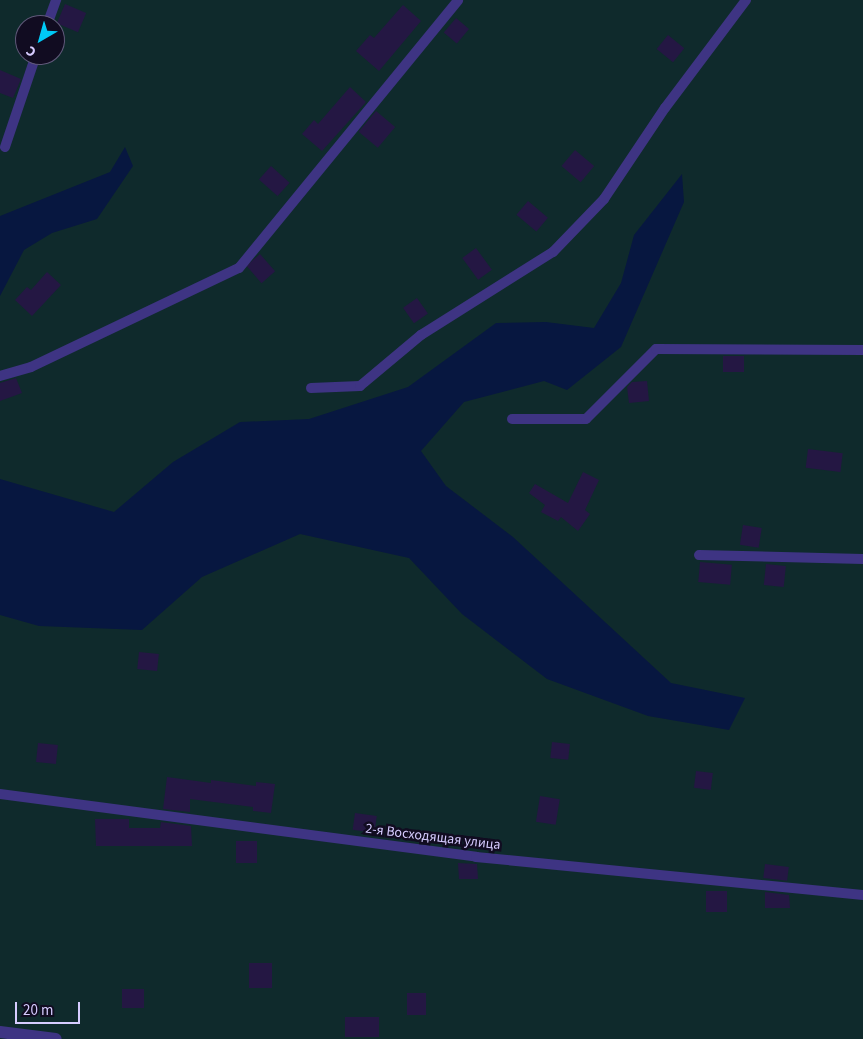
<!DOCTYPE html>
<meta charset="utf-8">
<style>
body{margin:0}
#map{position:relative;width:863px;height:1039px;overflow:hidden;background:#110c21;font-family:"Source Sans 3",sans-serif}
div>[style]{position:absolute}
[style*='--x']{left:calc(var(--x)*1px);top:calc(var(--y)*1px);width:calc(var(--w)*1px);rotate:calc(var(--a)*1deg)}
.green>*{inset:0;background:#0f2a2c}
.water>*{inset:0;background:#071740}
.building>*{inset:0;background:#241743;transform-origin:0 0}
.lane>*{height:10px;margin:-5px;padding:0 5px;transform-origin:5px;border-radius:5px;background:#3e3483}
.street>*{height:12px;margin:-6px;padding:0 6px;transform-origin:6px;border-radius:6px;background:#3e3483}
span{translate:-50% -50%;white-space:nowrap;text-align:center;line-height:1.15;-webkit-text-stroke:5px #110c21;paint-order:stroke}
.street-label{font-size:14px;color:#d6ccff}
.north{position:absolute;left:15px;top:15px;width:50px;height:50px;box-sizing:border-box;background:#110c21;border:1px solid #60597a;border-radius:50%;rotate:218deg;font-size:14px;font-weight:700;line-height:20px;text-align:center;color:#d6ccff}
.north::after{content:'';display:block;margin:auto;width:18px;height:22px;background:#00caf7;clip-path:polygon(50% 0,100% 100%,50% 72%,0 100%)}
.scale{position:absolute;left:15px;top:1002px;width:65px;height:22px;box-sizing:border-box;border:2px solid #d6ccff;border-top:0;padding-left:6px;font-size:15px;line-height:18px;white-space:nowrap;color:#d6ccff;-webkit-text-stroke:4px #110c21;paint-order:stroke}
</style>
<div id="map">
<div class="green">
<div style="clip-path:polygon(evenodd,0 0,863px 0,863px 1039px,0 1039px,0 0,25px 25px,55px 25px,55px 55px,25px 55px,25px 25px)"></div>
</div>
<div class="water">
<div style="clip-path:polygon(125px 147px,133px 166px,97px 219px,52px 233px,24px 250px,0 296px,0 216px,110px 172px)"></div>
<div style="clip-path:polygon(682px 174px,684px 202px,621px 347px,567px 390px,544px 381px,464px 402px,421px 451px,446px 486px,513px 537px,671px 683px,745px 698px,729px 730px,648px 716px,547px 679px,462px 614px,409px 558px,300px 534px,202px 577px,142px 630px,39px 626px,0 615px,0 479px,114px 512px,173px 462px,240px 422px,309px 419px,408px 387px,496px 323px,546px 322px,594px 328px,621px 283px,634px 235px)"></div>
</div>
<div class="building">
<div style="left:65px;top:4px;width:23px;height:21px;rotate:23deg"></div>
<div style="clip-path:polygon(403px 5px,421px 21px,379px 71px,356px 51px,370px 35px,374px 38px)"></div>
<div style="left:456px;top:18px;width:17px;height:19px;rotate:40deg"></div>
<div style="left:668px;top:35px;width:21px;height:18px;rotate:39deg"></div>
<div style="clip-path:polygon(0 70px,21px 79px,13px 98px,0 93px)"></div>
<div style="clip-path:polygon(350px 87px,366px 102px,322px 151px,302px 134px,314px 120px,318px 124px)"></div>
<div style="left:376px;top:111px;width:25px;height:27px;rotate:40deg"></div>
<div style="left:575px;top:150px;width:25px;height:21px;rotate:40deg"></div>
<div style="left:271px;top:166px;width:25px;height:18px;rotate:42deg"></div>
<div style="left:528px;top:201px;width:26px;height:18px;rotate:40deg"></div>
<div style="left:476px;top:248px;width:27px;height:17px;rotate:54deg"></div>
<div style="left:260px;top:254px;width:23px;height:18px;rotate:49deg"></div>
<div style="clip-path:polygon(47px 272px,61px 285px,32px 316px,15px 300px,27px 287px,31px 290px)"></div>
<div style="left:417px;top:298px;width:19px;height:17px;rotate:55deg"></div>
<div style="left:723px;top:356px;width:21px;height:16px"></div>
<div style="clip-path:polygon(16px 378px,22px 393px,0 401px,0 383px)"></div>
<div style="clip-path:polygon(647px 381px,649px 401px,629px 403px,627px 387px,632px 382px)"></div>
<div style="left:808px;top:449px;width:35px;height:19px;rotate:7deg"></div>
<div style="clip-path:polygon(583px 472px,599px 480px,585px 510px,590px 514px,578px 531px,561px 517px,558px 521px,541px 512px,545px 505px,529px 493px,535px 484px,568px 503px)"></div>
<div style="left:743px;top:525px;width:19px;height:20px;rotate:9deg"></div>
<div style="left:700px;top:562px;width:32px;height:20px;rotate:5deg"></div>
<div style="left:766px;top:564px;width:20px;height:21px;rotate:6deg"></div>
<div style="left:139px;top:652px;width:20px;height:17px;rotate:6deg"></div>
<div style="left:552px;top:742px;width:18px;height:16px;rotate:6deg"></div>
<div style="left:38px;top:743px;width:20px;height:19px;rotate:6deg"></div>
<div style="left:696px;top:771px;width:17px;height:17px;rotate:7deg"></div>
<div style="clip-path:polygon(167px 777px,211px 783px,211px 780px,256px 786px,256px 782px,275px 784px,271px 813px,253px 811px,253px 807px,190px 799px,190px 812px,163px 809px)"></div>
<div style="left:540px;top:796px;width:20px;height:26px;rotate:9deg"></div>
<div style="left:355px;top:813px;width:22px;height:17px;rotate:8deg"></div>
<div style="clip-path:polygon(95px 819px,129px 819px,129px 828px,160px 828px,161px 822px,191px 826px,192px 846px,96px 846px)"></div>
<div style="left:257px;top:841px;width:22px;height:21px;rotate:90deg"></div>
<div style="clip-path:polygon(458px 863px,477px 864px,478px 879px,459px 879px)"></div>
<div style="left:765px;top:864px;width:24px;height:14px;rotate:7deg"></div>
<div style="left:706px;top:891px;width:21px;height:21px"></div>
<div style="clip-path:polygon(765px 892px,789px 895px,790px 908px,765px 908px)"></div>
<div style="left:272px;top:963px;width:25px;height:23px;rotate:90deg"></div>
<div style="left:122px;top:989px;width:22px;height:19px"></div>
<div style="left:407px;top:993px;width:19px;height:22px"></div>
<div style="left:379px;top:1017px;width:20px;height:34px;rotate:90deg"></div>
</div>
<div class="lane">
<div style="--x:47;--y:25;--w:27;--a:-70"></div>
<div style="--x:5;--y:147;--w:97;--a:-71.4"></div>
<div style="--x:0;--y:376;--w:32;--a:-16"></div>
<div style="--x:31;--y:367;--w:230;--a:-25.5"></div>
<div style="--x:239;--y:268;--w:346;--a:-50.7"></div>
<div style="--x:311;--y:388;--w:49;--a:-2.3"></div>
<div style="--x:360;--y:386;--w:80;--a:-39.9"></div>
<div style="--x:421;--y:335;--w:156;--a:-32.2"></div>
<div style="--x:553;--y:252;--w:74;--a:-46.1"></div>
<div style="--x:604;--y:199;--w:110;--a:-56.2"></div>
<div style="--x:665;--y:108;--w:135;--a:-53.1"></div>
<div style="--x:512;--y:419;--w:74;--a:0"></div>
<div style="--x:586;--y:419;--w:99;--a:-45"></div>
<div style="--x:656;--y:349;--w:207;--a:0.3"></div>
<div style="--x:699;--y:555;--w:164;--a:1.4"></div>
<div style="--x:0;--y:794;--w:480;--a:7.5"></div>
<div style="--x:476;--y:857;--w:389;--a:5.6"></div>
</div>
<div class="street">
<div style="--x:0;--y:1032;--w:56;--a:7.1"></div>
</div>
<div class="street-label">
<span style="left:433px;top:837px;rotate:7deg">2-я Восходящая улица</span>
</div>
<div class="north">С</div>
<div class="scale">20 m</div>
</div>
